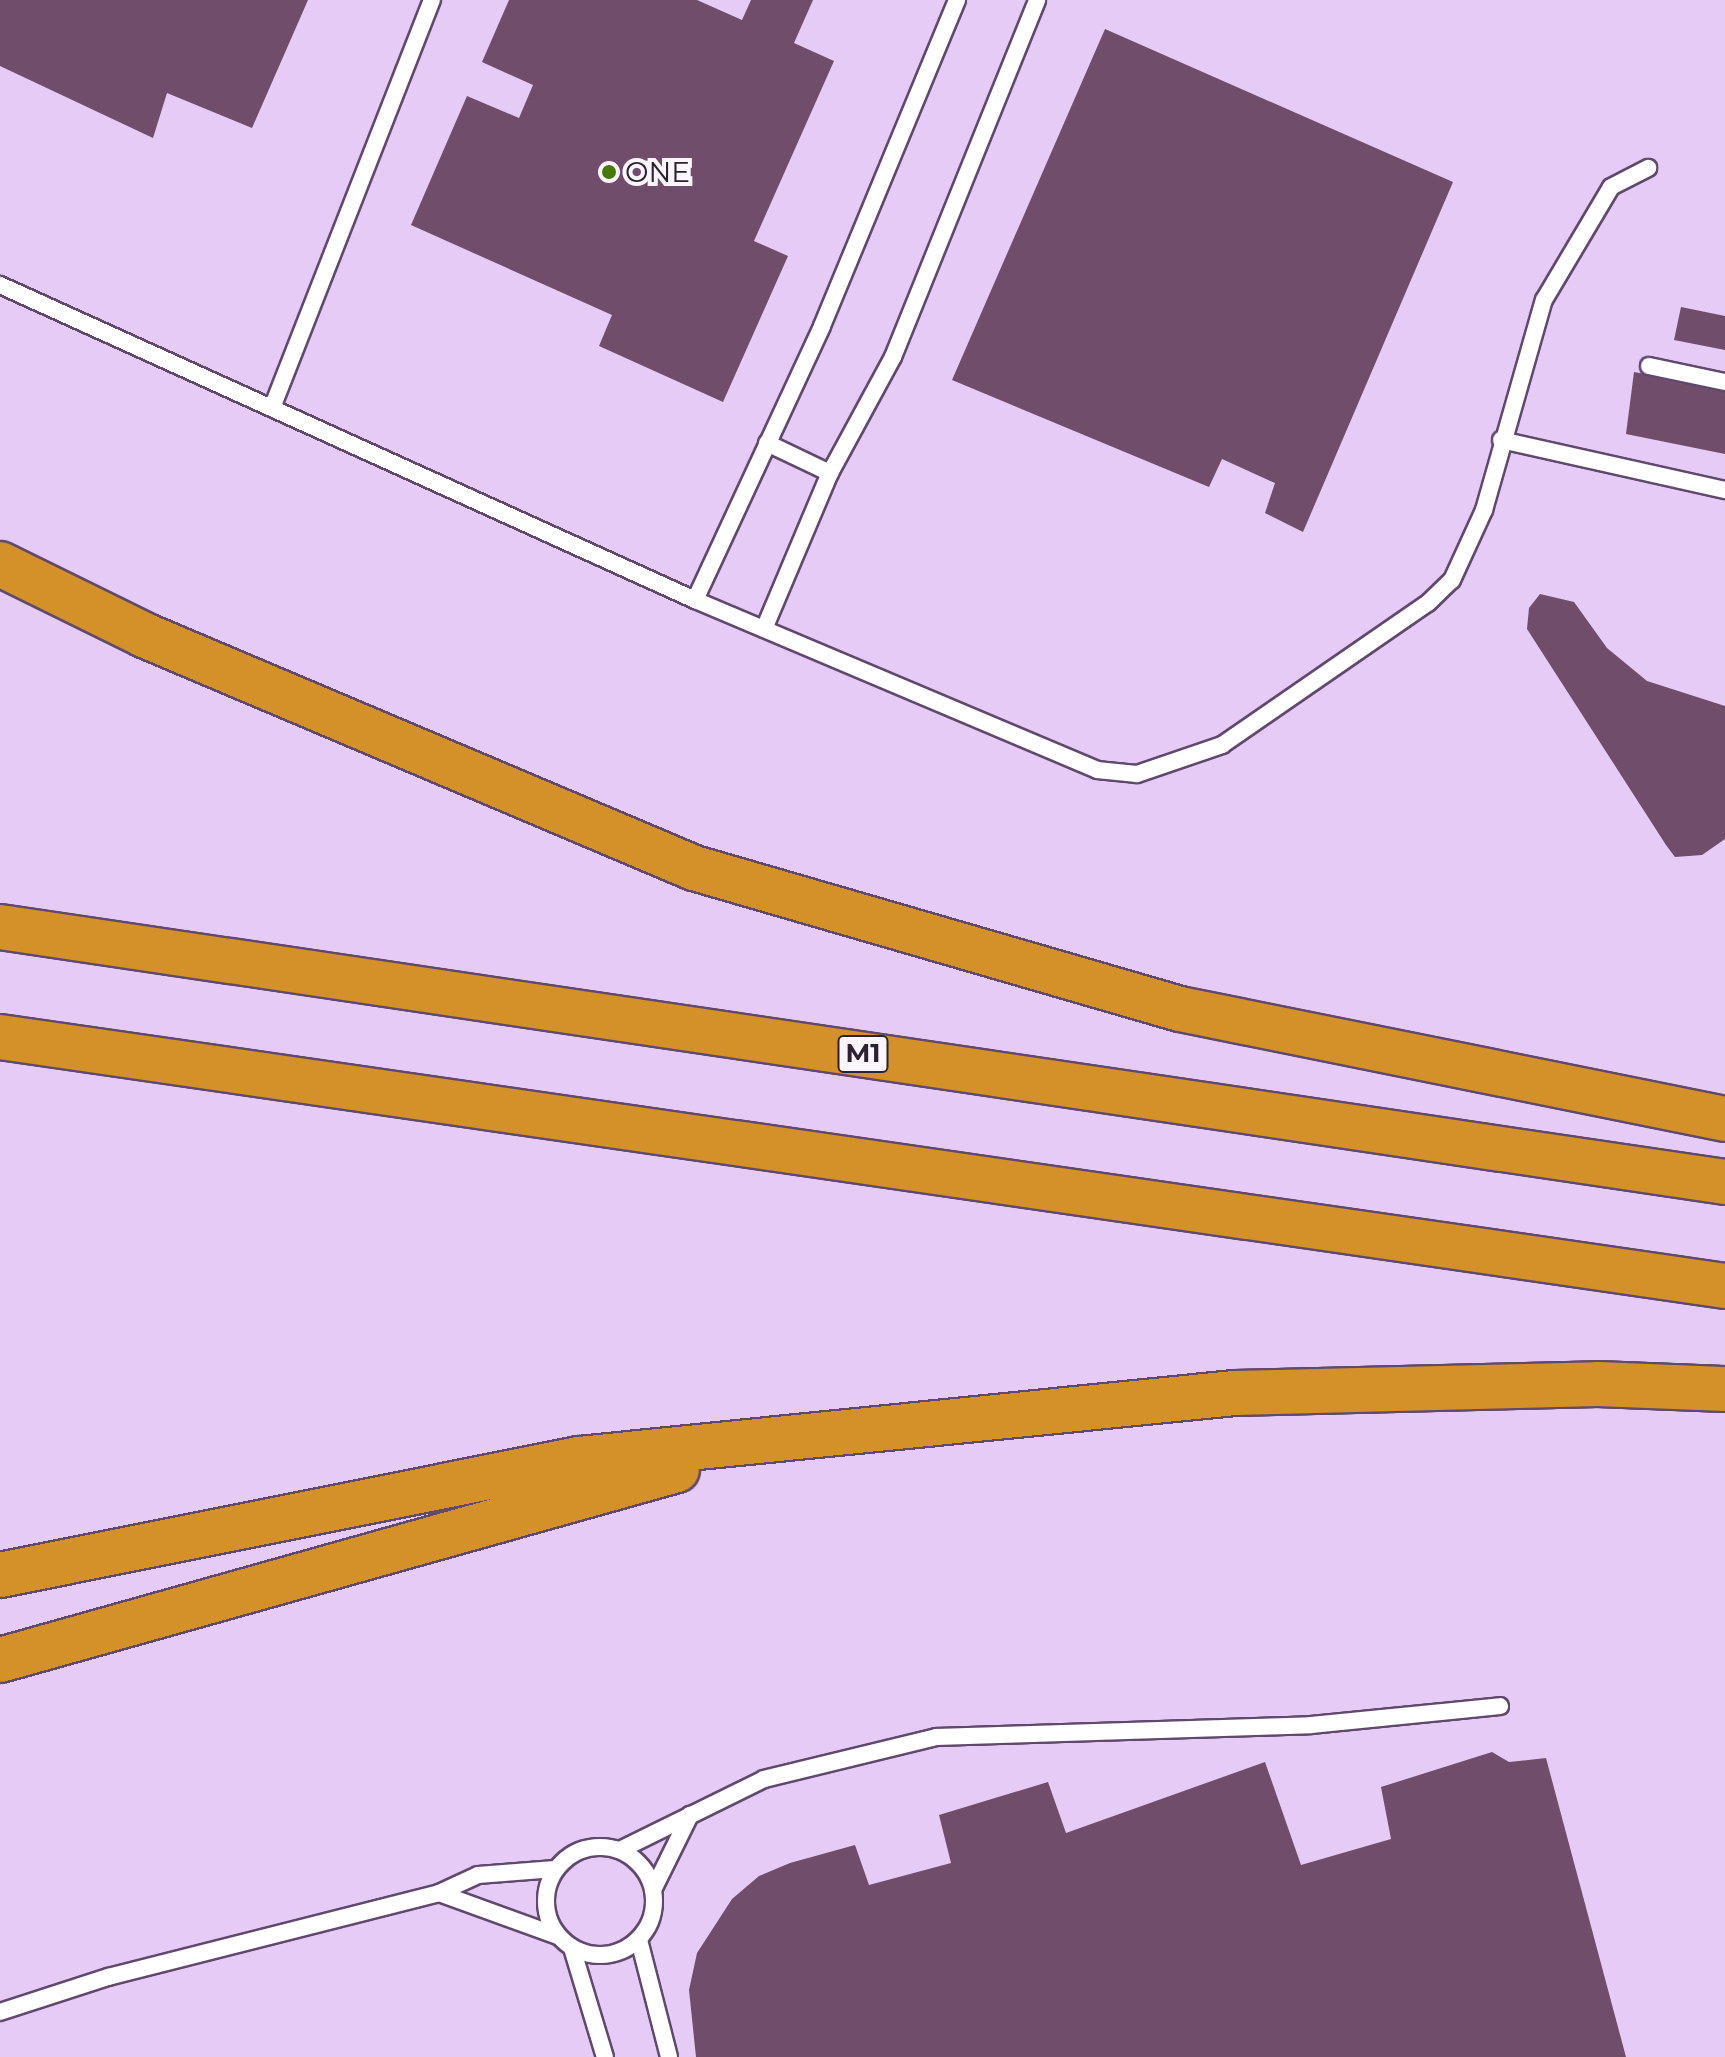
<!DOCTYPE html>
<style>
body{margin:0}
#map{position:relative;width:1725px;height:2057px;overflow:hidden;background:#e5cbf5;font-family:Montserrat,sans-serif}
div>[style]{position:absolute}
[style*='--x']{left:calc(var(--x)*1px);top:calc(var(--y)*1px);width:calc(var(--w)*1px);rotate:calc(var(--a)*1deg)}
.building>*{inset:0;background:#704d6a}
.roads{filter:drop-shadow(2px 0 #60496d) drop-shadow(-2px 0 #60496d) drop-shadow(0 2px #60496d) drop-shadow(0 -2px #60496d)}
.lane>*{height:16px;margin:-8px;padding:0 8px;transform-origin:8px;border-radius:8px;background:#fff}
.lane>.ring{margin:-8px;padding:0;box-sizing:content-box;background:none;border:16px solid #fff;border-radius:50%}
.highway>*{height:44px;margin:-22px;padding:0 22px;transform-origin:22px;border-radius:22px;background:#d49129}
.dots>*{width:22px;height:22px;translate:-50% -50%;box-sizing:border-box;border:4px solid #faf5fe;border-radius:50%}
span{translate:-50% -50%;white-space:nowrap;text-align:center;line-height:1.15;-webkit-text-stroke:8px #faf5fe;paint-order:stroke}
.shield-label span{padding:2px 6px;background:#faf5fe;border:2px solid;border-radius:6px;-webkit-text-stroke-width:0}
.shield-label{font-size:26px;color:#2b2131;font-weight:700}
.poi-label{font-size:28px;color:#2b2131}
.left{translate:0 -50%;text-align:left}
</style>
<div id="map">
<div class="building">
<div style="clip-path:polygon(0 0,308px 0,252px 128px,167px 93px,153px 138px,0 66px)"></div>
<div style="clip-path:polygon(509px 0,697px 0,742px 20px,751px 0,813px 0,794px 43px,834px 61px,754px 241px,788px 256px,723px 402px,599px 346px,612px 315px,411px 225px,467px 96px,519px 118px,533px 85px,482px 62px)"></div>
<div style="clip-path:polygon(1105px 29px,1453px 182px,1303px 532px,1265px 513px,1275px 483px,1222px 459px,1209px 487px,952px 380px)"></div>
<div style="clip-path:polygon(1681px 307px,1725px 316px,1725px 350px,1674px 340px)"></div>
<div style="clip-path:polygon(1634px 372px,1725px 388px,1725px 454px,1626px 434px)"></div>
<div style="clip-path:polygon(1540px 594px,1574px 602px,1607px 648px,1647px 681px,1725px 706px,1725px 839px,1702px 855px,1675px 857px,1666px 845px,1527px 629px,1529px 608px)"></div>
<div style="clip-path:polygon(1492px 1752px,1509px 1762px,1546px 1758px,1626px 2057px,696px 2057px,689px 1990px,697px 1953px,732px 1899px,759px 1876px,790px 1863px,855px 1845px,869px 1885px,951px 1863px,939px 1815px,1048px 1782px,1066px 1833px,1265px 1762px,1301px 1865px,1391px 1839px,1381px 1787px)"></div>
</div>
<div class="roads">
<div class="lane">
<div style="--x:0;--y:285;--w:763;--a:24.38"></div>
<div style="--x:695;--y:600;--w:436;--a:22.9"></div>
<div style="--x:1097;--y:770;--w:40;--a:5.7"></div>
<div style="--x:1137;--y:774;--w:90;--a:-18.8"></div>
<div style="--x:1222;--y:745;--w:250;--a:-34.6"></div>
<div style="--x:1428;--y:603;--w:33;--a:-44"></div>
<div style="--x:1452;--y:580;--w:77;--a:-65.4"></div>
<div style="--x:1484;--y:510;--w:218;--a:-74.1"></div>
<div style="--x:1544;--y:300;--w:131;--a:-59.3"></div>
<div style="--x:1611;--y:187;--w:42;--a:-27.2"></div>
<div style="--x:1649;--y:366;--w:78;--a:11.9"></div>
<div style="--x:272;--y:408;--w:438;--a:-68.6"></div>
<div style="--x:1501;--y:440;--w:230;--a:12.6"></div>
<div style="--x:767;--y:443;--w:70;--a:25.5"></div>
<div style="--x:695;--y:600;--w:302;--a:-65.1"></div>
<div style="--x:822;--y:326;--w:353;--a:-67.5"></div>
<div style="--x:764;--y:629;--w:169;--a:-67.1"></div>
<div style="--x:830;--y:473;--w:132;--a:-61.5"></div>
<div style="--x:893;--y:357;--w:385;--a:-68"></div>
<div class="ring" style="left:546px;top:1847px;width:92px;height:92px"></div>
<div style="--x:620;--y:1850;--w:161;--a:-26.2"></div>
<div style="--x:764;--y:1779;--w:177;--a:-13.7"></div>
<div style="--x:936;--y:1737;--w:375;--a:-1.8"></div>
<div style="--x:1311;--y:1725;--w:190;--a:-5.7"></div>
<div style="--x:653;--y:1890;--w:84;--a:-63.7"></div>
<div style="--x:439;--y:1893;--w:127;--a:19.9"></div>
<div style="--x:639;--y:1940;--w:121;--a:75.6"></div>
<div style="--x:572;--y:1948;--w:114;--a:73.2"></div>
<div style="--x:0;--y:2012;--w:114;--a:-18"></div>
<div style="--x:108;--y:1977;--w:341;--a:-14.2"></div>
<div style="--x:439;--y:1893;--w:43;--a:-24.8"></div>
<div style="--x:478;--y:1875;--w:77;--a:-4.5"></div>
</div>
<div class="highway">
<div style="--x:0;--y:564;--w:161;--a:26.2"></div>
<div style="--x:144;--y:635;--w:597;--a:22.96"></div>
<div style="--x:694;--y:868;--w:506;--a:16.18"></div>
<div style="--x:1180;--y:1009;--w:556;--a:11.41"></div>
<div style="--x:0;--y:927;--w:1744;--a:8.41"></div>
<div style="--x:0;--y:1037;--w:1743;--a:8.21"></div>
<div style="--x:0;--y:1575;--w:591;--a:-11.33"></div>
<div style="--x:579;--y:1459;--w:659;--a:-5.75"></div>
<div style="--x:1235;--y:1393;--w:363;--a:-1.4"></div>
<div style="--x:1598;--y:1384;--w:127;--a:2.3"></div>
<div style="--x:0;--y:1660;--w:703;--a:-15.68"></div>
</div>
</div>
<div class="dots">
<div style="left:609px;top:172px;background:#477a08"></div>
</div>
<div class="shield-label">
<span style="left:863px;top:1054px">M1</span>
</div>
<div class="poi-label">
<span class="left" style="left:625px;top:172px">ONE</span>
</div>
</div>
